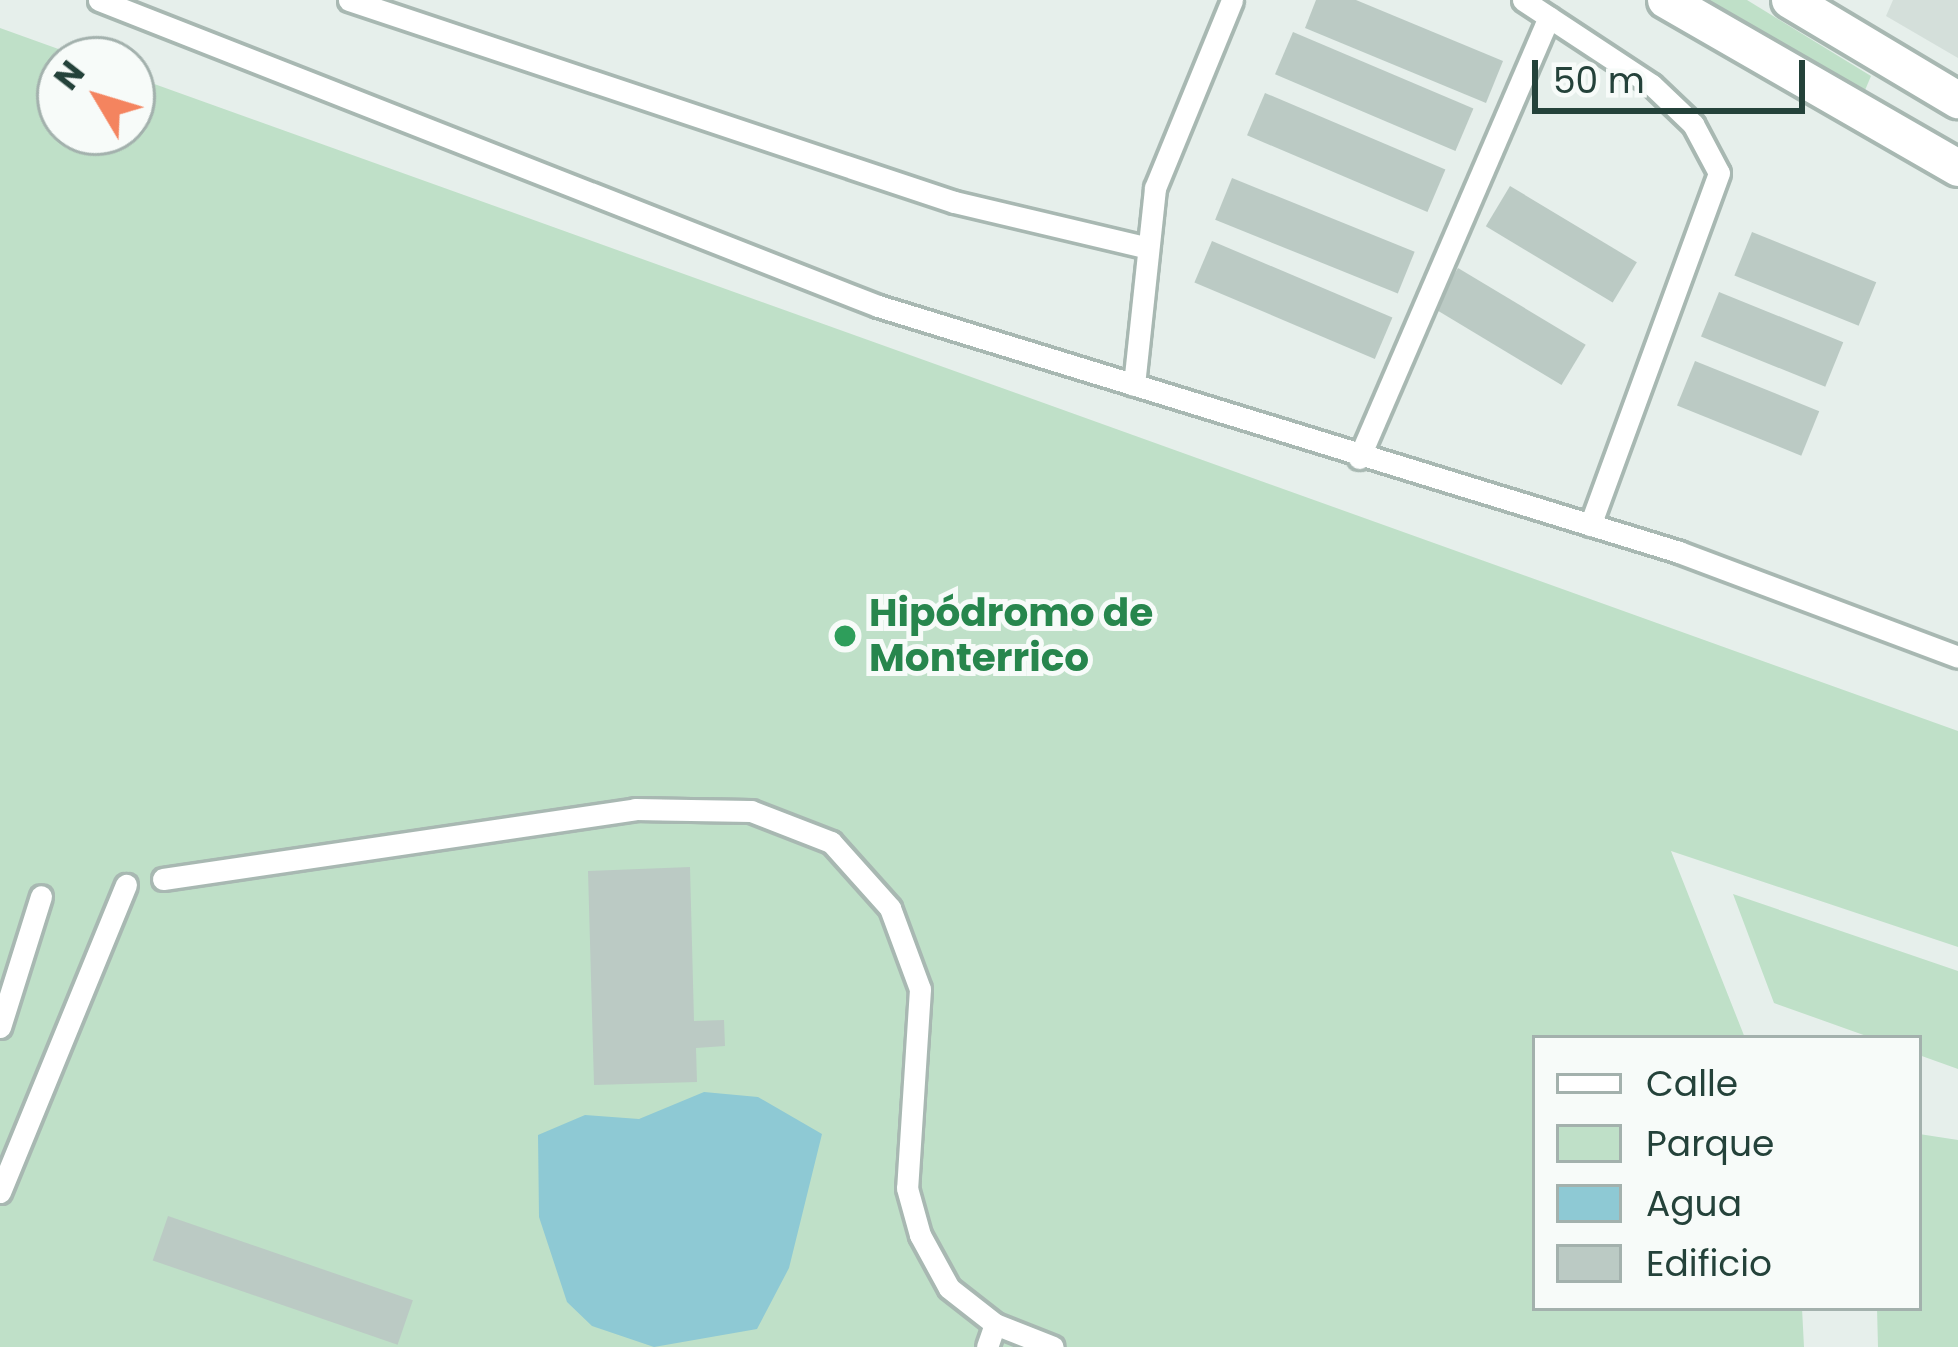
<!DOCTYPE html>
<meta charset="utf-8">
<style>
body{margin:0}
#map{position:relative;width:1958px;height:1347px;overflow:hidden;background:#e6efeb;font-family:Poppins,sans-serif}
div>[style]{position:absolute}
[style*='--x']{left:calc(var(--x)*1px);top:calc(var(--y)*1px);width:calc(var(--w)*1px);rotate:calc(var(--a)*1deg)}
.built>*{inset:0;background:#d4dfda}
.green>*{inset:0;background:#bfe0c8}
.water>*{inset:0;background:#8ec9d4}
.building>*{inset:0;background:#bbcac4;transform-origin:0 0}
.roads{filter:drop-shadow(3px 0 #a8b8b2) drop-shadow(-3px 0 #a8b8b2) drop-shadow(0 3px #a8b8b2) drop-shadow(0 -3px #a8b8b2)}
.service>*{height:21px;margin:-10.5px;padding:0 10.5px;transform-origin:10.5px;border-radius:10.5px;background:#fff}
.tertiary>*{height:36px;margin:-18px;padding:0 18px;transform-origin:18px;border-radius:18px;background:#fff}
.dots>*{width:33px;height:33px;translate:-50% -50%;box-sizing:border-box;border:6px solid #f7fbf9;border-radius:50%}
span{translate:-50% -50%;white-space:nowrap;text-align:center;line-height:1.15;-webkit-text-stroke:10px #f7fbf9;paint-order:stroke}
.leisure-label{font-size:39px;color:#27864d;font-weight:700}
.left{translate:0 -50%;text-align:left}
.legend{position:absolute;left:1532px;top:1035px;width:390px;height:276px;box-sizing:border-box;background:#f7fbf9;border:3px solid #a3b1ad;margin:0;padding:15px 21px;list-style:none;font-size:36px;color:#24423a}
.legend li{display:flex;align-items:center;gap:24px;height:60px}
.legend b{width:60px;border:3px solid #a3b1ad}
.north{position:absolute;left:36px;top:36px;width:120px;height:120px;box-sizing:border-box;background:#f7fbf9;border:3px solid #a3b1ad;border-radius:50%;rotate:308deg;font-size:33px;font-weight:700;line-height:48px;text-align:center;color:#24423a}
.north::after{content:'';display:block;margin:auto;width:42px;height:54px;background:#f4845f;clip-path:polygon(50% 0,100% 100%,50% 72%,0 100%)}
.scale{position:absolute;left:1532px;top:60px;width:273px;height:54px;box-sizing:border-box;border:6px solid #24423a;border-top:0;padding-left:15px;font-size:36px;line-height:42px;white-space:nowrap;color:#24423a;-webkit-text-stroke:9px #f7fbf9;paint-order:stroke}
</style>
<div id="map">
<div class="built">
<div style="clip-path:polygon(1893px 0,1958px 0,1958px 58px,1886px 16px)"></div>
</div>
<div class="green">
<div style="clip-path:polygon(1690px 0,1747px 0,1871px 76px,1863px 95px)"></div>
<div style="clip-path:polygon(0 28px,89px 60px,60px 60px,60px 132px,132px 132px,132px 76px,1958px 731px,1958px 947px,1671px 851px,1745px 1038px,1535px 1038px,1535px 1308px,1802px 1308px,1804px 1347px,0 1347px)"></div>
<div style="clip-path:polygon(1733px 894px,1958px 971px,1958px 1069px,1919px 1055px,1919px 1038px,1872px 1038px,1774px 1003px)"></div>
<div style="clip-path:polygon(1919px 1134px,1958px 1140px,1958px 1347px,1878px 1347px,1877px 1308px,1919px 1308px)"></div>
</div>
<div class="water">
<div style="clip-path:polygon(704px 1092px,758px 1097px,822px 1134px,789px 1268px,757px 1329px,654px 1347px,592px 1326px,567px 1302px,539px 1217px,538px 1135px,585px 1115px,639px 1119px)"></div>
</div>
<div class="building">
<div style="clip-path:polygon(1316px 0,1356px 0,1503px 61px,1486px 103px,1305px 28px)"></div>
<div style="left:1293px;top:32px;width:196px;height:46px;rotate:23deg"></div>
<div style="left:1265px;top:93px;width:196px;height:46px;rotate:23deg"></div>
<div style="left:1232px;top:178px;width:197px;height:45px;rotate:22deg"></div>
<div style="left:1510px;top:186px;width:148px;height:47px;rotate:31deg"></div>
<div style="left:1752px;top:232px;width:134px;height:47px;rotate:22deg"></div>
<div style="left:1212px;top:241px;width:196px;height:45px;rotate:23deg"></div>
<div style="left:1458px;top:268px;width:149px;height:47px;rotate:31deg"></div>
<div style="left:1719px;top:292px;width:134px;height:48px;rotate:22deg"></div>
<div style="left:1695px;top:361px;width:134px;height:48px;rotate:22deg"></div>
<div style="clip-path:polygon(690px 867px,694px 1021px,724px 1020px,725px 1046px,696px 1048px,697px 1082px,594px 1085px,588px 871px)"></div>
<div style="left:168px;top:1216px;width:259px;height:47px;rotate:19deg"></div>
</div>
<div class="roads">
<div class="service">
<div style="--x:99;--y:0;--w:837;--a:21.45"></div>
<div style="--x:878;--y:306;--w:838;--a:17.07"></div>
<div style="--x:1679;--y:552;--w:298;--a:20.6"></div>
<div style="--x:349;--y:0;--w:638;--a:18.46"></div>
<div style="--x:954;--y:202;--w:195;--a:13.3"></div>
<div style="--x:1523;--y:0;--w:154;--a:33.4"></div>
<div style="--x:1652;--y:85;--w:57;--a:43.6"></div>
<div style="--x:1693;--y:124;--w:55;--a:62"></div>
<div style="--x:1719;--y:173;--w:375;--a:110.1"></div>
<div style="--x:1134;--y:385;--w:198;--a:-83.9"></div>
<div style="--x:1155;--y:188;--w:203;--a:-67.7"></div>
<div style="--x:1359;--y:458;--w:480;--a:-66.7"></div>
<div style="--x:163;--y:879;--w:477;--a:-8.4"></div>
<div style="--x:635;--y:809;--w:116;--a:1"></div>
<div style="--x:751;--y:811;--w:86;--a:21.2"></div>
<div style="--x:831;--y:842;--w:89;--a:48.2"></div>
<div style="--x:890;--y:908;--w:86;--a:69.7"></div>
<div style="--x:920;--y:989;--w:199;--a:93.7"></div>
<div style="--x:907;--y:1188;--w:49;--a:74.5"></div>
<div style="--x:920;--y:1235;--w:60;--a:61.3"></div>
<div style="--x:949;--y:1288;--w:58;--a:38"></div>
<div style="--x:995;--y:1324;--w:62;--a:21.6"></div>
<div style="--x:0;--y:1027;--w:137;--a:-72.6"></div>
<div style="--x:0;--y:1192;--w:332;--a:-67.7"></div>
<div style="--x:987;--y:1347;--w:24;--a:-71"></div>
</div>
<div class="tertiary">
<div style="--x:1666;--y:0;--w:337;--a:29.9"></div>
<div style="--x:1790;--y:0;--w:196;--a:30.8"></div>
</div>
</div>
<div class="dots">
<div style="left:845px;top:636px;background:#2e9e5b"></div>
</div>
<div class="leisure-label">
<span class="left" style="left:869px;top:636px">Hipódromo de<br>Monterrico</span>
</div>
<ul class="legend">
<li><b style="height:15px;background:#fff"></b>Calle</li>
<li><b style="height:33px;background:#bfe0c8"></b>Parque</li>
<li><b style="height:33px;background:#8ec9d4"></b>Agua</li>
<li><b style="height:33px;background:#bbcac4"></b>Edificio</li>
</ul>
<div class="north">N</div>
<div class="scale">50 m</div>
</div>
